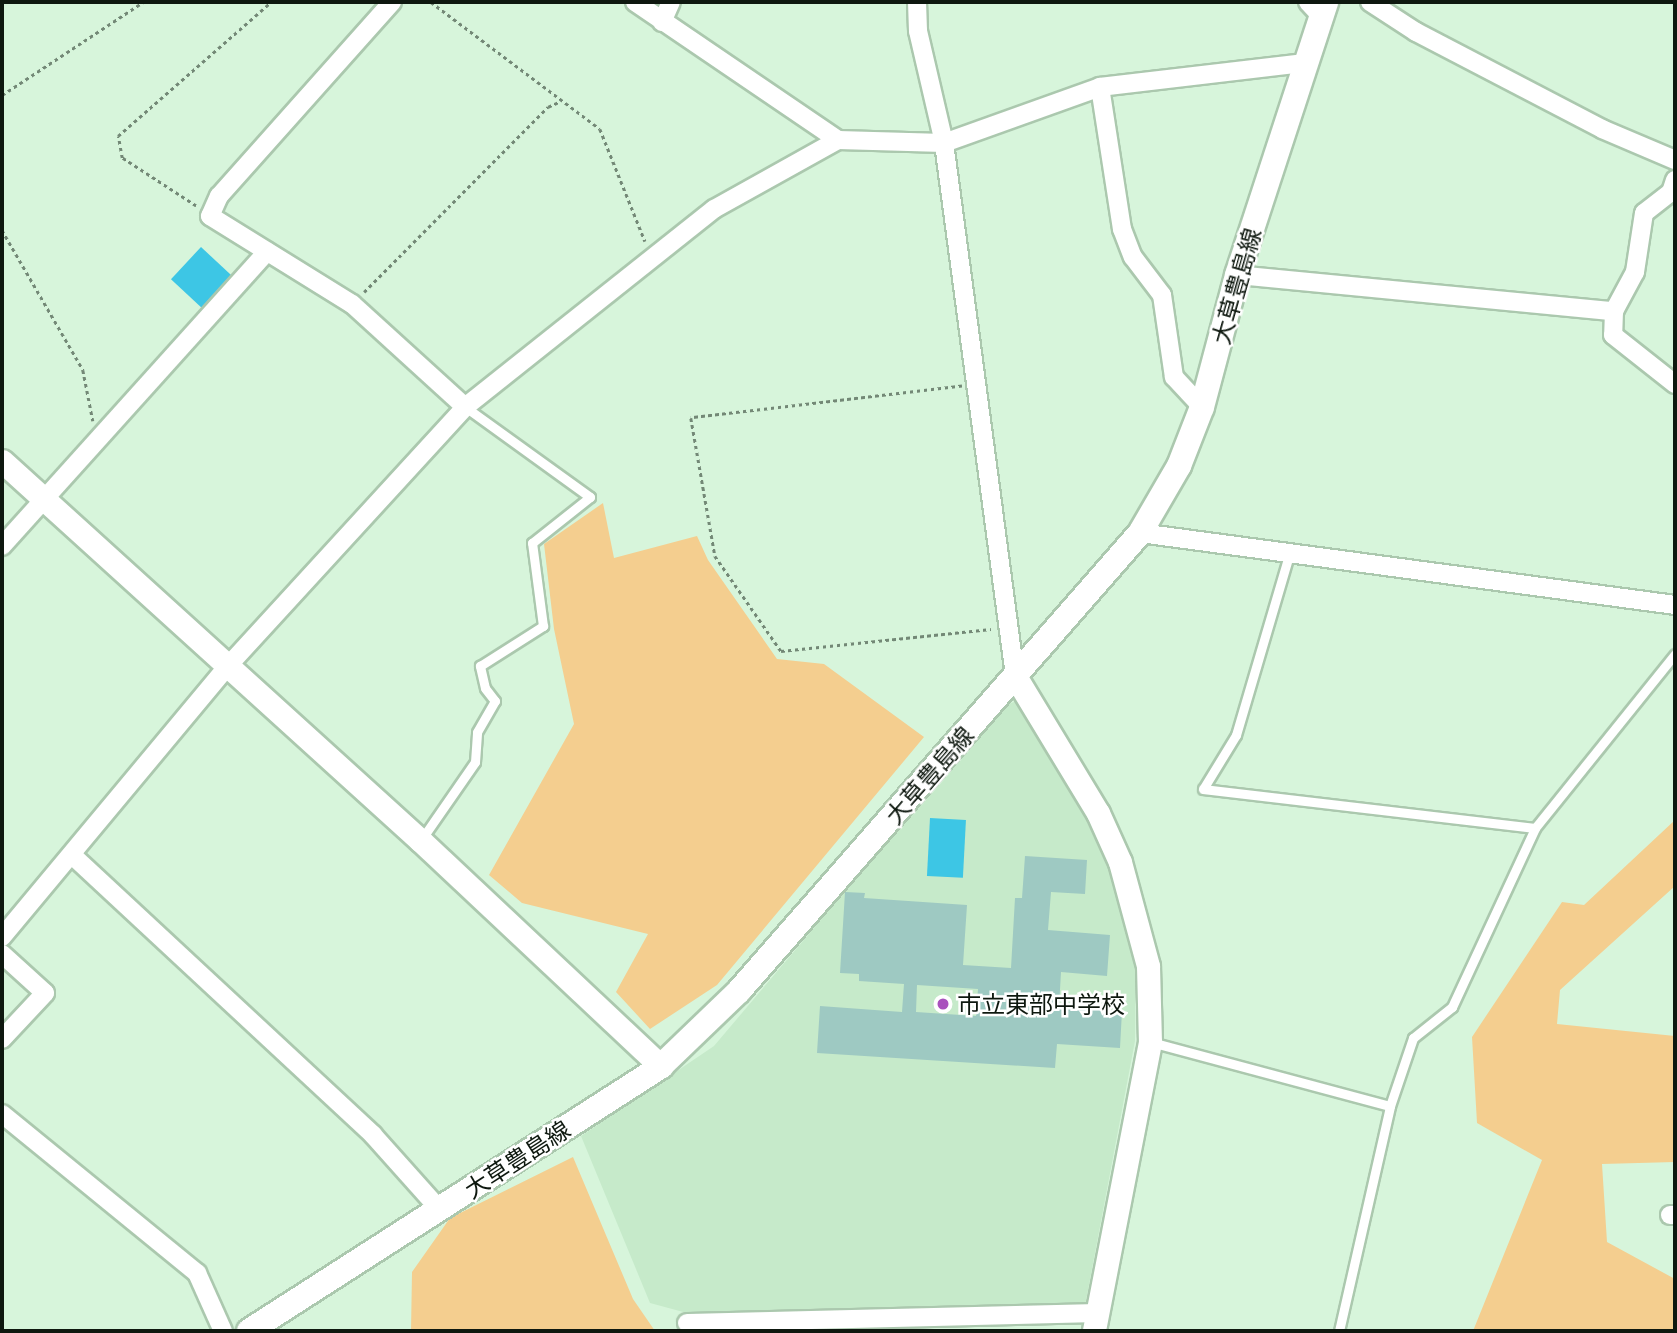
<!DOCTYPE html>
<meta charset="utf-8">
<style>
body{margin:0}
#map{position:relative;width:1677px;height:1333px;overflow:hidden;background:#d7f5db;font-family:Barlow,"Noto Sans JP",sans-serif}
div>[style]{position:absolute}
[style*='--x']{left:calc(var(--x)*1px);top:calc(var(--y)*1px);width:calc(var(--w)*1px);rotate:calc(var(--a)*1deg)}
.built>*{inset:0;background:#c6eaca}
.green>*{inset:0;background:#f4ce8f}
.water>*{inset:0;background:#3dc6e5;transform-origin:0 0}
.building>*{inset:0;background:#9ec9c2}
.path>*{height:2.5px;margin-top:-1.25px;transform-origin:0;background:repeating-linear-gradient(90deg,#738876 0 3.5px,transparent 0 7px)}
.roads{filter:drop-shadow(2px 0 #abc8ae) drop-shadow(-2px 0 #abc8ae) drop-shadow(0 2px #abc8ae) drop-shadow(0 -2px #abc8ae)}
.service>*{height:9px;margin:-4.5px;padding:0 4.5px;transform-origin:4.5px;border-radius:4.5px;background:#fff}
.minor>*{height:18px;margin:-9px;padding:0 9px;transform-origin:9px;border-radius:9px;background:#fff}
.tertiary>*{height:23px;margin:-11.5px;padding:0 11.5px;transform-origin:11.5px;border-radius:11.5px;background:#fff}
.secondary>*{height:24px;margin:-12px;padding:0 12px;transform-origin:12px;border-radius:12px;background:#fff}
.dots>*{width:19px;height:19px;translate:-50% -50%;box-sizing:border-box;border:4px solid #fff;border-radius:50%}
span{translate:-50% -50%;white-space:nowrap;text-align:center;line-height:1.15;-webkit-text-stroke:5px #fff;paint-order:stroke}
.street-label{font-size:24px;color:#0e180f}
.poi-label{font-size:24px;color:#0e180f}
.left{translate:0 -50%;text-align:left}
.frame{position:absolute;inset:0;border:4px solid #0e180f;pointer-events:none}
</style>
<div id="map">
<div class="built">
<div style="clip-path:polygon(1017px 701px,1065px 771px,1111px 869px,1136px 967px,1135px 1041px,1085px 1306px,687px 1313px,650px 1303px,581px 1136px,714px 1046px,1002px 706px)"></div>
</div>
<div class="green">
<div style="clip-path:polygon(603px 503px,614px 558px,697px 536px,708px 560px,777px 659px,824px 664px,924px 737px,717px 985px,650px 1029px,616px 992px,648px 934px,522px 903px,489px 875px,574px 724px,554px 629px,544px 544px)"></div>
<div style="clip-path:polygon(1675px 820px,1675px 886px,1560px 990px,1557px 1024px,1675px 1036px,1675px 1162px,1602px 1164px,1607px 1242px,1675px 1279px,1675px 1331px,1473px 1331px,1542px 1160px,1477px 1123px,1472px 1037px,1562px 902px,1584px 905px)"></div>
<div style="clip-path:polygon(573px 1157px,633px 1299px,655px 1331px,411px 1331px,412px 1272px,450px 1218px)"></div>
</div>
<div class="water">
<div style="left:201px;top:247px;width:47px;height:44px;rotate:43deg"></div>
<div style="left:930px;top:818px;width:36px;height:58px;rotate:3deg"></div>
</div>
<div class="building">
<div style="clip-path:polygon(evenodd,1025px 856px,1087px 860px,1085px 894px,1051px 892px,1048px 930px,1110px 935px,1107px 976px,1061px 972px,1059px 1007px,1122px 1011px,1120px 1048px,1057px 1044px,1055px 1068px,817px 1053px,820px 1006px,902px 1012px,904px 984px,859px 981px,859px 974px,840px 973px,845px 892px,865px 893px,864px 898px,967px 905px,963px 965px,1011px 968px,1015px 898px,1022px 898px,1025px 856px,917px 985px,978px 989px,976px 1016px,916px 1012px,917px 985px)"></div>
</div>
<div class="path">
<div style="--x:431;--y:2;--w:211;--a:36.9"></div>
<div style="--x:600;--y:129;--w:121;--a:68.1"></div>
<div style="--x:2;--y:95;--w:169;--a:-33.4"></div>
<div style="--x:196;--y:206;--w:88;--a:-147"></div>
<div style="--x:122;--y:158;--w:22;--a:-100"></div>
<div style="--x:118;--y:136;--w:203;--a:-41.2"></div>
<div style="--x:2;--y:230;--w:162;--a:59.9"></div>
<div style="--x:83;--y:370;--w:52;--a:78.9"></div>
<div style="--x:364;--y:292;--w:261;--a:-45.2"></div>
<div style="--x:548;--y:107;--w:14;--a:-25"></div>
<div style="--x:962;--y:386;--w:273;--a:173.3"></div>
<div style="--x:691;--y:418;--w:140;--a:80.1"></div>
<div style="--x:715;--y:556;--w:116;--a:55.2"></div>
<div style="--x:781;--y:651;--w:211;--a:-6"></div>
</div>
<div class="roads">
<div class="service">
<div style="--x:1289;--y:555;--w:188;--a:106.4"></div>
<div style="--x:1236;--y:735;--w:63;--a:121.4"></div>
<div style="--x:1203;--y:789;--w:334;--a:6.7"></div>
<div style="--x:421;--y:840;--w:95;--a:-55.3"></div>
<div style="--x:475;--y:762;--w:30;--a:-86"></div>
<div style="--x:477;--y:732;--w:36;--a:-60"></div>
<div style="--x:495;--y:701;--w:16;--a:-128"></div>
<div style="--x:485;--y:688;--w:23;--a:-103"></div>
<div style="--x:480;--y:666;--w:75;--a:-32.4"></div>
<div style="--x:543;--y:626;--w:84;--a:-97.5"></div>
<div style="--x:532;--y:543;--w:74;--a:-38.4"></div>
<div style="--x:590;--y:497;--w:154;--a:-144.2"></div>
<div style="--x:1151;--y:1042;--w:247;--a:15"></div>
<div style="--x:1339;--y:1331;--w:231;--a:-77.2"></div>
<div style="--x:1390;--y:1106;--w:72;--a:-71.3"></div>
<div style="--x:1413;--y:1038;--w:50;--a:-38.5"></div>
<div style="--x:1452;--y:1007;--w:197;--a:-65.1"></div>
<div style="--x:1535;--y:828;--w:223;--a:-51.2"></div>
</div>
<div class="minor">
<div style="--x:392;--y:2;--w:260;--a:131.7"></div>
<div style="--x:219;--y:196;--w:22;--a:114"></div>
<div style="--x:210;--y:216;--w:167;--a:31.8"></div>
<div style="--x:352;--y:304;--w:153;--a:42.3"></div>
<div style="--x:635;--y:2;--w:245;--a:34.2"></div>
<div style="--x:917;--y:2;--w:29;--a:88"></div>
<div style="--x:918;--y:31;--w:115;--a:76.9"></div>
<div style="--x:944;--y:143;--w:538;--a:82.41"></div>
<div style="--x:1308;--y:2;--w:19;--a:47"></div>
<div style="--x:1370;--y:2;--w:55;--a:33.1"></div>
<div style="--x:1416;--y:32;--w:210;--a:27.5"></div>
<div style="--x:1602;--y:129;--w:79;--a:23"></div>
<div style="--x:662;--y:22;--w:22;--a:-66"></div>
<div style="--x:1100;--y:87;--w:144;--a:81.2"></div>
<div style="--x:1122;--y:229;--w:30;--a:69"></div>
<div style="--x:1133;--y:257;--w:48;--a:52.7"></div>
<div style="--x:1162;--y:295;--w:83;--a:81.7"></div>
<div style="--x:1174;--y:377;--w:41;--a:47"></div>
<div style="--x:1675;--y:180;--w:13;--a:108"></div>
<div style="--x:1671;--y:192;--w:34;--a:142"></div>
<div style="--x:1644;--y:213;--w:60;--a:98.7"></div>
<div style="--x:1635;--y:272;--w:44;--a:118.3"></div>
<div style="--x:1614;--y:311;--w:24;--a:92"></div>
<div style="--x:1613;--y:335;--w:79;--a:38.3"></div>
<div style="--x:1237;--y:275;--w:379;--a:5.5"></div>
<div style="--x:1140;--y:533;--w:540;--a:7.66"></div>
<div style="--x:2;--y:546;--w:396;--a:-48"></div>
<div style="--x:72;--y:855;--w:411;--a:42.9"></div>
<div style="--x:373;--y:1135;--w:101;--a:48.2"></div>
<div style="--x:2;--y:937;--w:351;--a:-50.2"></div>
<div style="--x:227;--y:667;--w:352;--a:-47.5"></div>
<div style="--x:465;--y:407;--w:318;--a:-38.5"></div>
<div style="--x:714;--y:209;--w:142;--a:-29.1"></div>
<div style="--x:838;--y:140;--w:106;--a:1.6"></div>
<div style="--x:944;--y:143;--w:166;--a:-19.7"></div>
<div style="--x:1100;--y:87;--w:206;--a:-6.7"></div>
<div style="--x:2;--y:954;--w:58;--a:42.2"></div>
<div style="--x:45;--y:993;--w:63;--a:133.1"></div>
<div style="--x:2;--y:1114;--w:252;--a:39.2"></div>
<div style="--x:197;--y:1273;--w:64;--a:65.9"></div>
<div style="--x:1670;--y:1215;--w:5;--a:0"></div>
<div style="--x:687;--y:1323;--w:412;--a:-1.4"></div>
</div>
<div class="tertiary">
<div style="--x:2;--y:461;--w:566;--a:42.21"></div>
<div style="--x:421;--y:841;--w:329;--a:43.2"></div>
<div style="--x:1015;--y:676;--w:160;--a:58.8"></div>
<div style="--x:1098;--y:813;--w:54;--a:65.8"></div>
<div style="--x:1120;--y:862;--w:108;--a:74.9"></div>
<div style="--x:1148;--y:966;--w:76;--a:88.5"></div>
<div style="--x:1150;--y:1042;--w:294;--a:101"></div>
</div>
<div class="secondary">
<div style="--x:249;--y:1331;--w:490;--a:-32.7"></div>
<div style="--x:661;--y:1066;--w:108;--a:-43.9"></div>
<div style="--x:739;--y:991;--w:609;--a:-48.8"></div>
<div style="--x:1140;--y:533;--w:78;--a:-59.8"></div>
<div style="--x:1179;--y:466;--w:63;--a:-68.7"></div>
<div style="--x:1202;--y:407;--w:137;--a:-75.1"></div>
<div style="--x:1237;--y:275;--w:287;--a:-71.9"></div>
</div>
</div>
<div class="dots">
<div style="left:943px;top:1004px;background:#a951bd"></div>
</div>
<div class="street-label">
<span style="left:1236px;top:286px;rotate:-74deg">大草豊島線</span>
<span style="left:929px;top:775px;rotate:-49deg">大草豊島線</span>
<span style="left:517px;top:1159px;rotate:-33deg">大草豊島線</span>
</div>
<div class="poi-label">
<span class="left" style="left:957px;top:1004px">市立東部中学校</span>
</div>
<div class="frame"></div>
</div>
